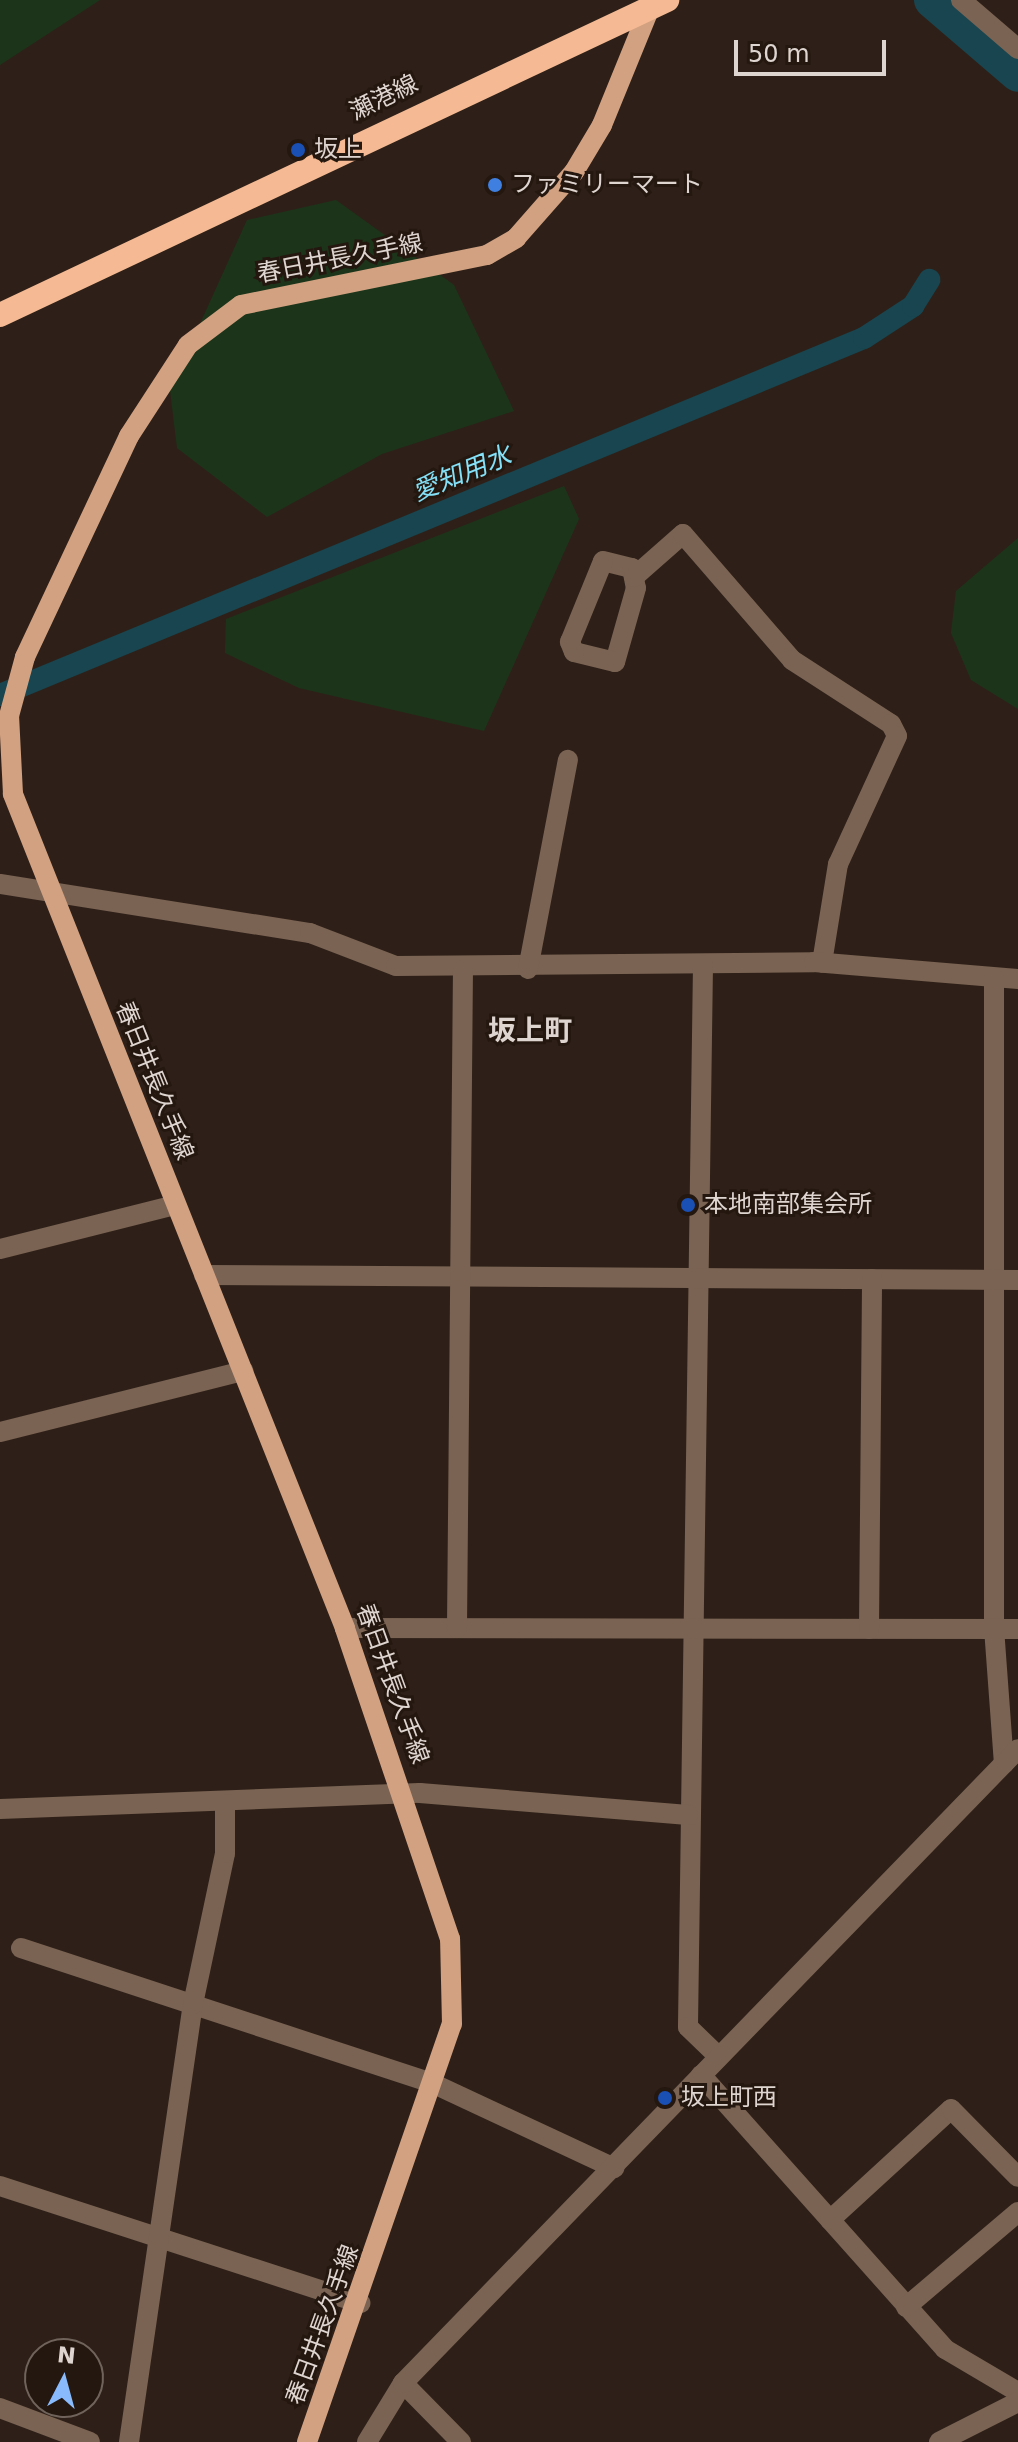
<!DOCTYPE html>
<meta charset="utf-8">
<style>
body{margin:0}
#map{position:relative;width:1018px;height:2442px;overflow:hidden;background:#2e2018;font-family:"DejaVu Sans","Noto Sans JP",sans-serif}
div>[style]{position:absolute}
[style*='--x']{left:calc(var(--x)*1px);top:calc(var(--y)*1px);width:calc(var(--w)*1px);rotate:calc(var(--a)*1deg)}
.green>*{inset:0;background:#1c351a}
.canal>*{height:22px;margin:-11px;padding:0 11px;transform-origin:11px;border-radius:11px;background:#18454f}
.river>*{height:36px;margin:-18px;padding:0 18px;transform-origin:18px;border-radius:18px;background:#18454f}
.minor>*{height:20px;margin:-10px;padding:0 10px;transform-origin:10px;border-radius:10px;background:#7a6353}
.major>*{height:20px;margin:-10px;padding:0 10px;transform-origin:10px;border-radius:10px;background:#d2a181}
.highway>*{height:24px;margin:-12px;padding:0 12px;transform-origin:12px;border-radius:12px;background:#f5ba93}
.dots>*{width:22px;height:22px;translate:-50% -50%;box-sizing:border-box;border:4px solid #24170f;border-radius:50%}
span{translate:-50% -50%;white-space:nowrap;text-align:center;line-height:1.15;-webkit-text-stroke:6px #24170f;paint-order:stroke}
.street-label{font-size:24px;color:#dfd5d0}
.poi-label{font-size:24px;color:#dfd5d0}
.left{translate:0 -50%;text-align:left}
.water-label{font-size:26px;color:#84e1f7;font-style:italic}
.quarter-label{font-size:28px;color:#dfd5d0;font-weight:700}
.north{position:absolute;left:24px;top:2338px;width:80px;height:80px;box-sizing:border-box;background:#24170f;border:2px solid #6f635c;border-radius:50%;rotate:6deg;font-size:22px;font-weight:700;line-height:32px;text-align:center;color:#dfd5d0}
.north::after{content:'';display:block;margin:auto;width:28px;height:36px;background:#88bafc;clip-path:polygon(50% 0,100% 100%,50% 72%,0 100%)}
.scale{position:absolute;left:734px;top:40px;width:152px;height:36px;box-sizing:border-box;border:4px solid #dfd5d0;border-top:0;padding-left:10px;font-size:24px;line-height:28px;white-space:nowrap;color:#dfd5d0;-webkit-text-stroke:6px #24170f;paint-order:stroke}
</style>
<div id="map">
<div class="green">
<div style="clip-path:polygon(0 0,100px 0,0 65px)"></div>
<div style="clip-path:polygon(336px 200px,454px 285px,514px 411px,382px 454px,267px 517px,177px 448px,170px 390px,247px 220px)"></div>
<div style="clip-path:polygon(564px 486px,579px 519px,484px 731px,299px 688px,225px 653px,226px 619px)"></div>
<div style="clip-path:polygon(1018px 538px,1018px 709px,971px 680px,951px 633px,956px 591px)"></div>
</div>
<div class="canal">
<div style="--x:0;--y:695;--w:935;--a:-22.45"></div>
<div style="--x:864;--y:338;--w:59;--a:-33.1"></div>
<div style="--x:913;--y:306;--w:31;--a:-58"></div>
</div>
<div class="river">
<div style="--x:932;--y:0;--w:113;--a:40.7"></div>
</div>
<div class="minor">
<div style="--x:961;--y:0;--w:75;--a:40.7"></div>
<div style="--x:603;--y:561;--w:30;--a:14"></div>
<div style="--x:632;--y:568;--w:20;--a:79"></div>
<div style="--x:636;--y:588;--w:77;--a:105.8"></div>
<div style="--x:615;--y:662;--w:42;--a:-166.3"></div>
<div style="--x:574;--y:652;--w:11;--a:-112"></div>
<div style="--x:570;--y:642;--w:87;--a:-67.8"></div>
<div style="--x:634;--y:577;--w:65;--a:-41.3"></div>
<div style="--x:683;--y:534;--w:167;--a:49.1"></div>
<div style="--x:792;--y:660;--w:118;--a:32.9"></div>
<div style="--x:891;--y:724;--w:13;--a:63"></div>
<div style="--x:897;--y:736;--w:141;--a:114.7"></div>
<div style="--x:838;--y:864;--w:100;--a:99.2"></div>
<div style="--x:0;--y:884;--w:314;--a:9"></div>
<div style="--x:310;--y:933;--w:92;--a:21"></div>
<div style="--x:396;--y:966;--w:418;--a:-0.5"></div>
<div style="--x:814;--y:962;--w:205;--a:4.8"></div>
<div style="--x:703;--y:965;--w:1062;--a:90.81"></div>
<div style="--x:688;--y:2027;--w:40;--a:44"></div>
<div style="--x:528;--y:969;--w:213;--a:-79.2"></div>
<div style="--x:994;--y:978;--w:650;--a:90"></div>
<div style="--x:994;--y:1628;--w:136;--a:85.8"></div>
<div style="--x:0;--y:1249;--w:180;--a:-14.1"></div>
<div style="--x:204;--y:1275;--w:814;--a:0.35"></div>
<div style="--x:0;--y:1432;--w:251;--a:-14.1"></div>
<div style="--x:345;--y:1628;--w:673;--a:0.09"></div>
<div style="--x:457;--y:1628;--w:658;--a:-89.48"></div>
<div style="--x:869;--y:1629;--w:350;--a:-89.5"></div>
<div style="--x:0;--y:1809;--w:420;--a:-2.2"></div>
<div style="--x:420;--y:1793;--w:269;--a:4.7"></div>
<div style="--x:21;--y:1948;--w:435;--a:18.2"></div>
<div style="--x:434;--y:2084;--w:199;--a:25"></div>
<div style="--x:701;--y:2075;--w:367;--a:48.3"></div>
<div style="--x:945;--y:2349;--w:85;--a:30.5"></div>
<div style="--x:0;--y:2186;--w:379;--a:18"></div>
<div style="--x:830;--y:2220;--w:164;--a:-42.5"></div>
<div style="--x:951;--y:2109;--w:95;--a:45.4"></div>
<div style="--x:906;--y:2307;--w:147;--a:-40.3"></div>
<div style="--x:403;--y:2383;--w:83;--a:45.5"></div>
<div style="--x:0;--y:2408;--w:96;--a:20.7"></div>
<div style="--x:129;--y:2442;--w:443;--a:-81.7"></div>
<div style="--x:193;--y:2004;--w:154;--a:-78"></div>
<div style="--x:225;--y:1853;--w:49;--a:-90"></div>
<div style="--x:367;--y:2442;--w:69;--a:-58.6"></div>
<div style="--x:403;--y:2383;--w:883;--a:-45.87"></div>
<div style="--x:939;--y:2442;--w:89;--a:-26.9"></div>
</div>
<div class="major">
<div style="--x:307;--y:2442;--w:442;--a:-70.9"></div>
<div style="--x:452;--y:2024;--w:85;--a:-91.3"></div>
<div style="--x:450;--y:1939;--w:328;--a:-108.7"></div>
<div style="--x:345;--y:1628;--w:898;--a:-111.71"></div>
<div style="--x:13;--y:794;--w:78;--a:-92.9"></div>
<div style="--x:9;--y:716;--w:61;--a:-74.8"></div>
<div style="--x:25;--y:657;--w:244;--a:-64.8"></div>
<div style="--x:129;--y:436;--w:108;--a:-57"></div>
<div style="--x:188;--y:345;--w:66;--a:-37"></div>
<div style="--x:241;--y:305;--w:251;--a:-11.5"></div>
<div style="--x:487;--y:255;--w:34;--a:-30"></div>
<div style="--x:516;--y:238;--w:88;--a:-48.7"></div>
<div style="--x:574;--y:172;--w:55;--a:-59.2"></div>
<div style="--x:602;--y:125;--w:130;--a:-67.8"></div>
</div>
<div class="highway">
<div style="--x:0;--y:315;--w:738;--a:-25.28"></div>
</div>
<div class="dots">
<div style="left:298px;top:150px;background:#1a4fb4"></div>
<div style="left:495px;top:185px;background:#3f7fe0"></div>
<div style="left:688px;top:1205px;background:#1a4fb4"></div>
<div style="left:665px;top:2098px;background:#1a4fb4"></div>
</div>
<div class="street-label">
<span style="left:384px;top:98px;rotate:-26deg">瀬港線</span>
<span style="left:340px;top:259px;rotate:-11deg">春日井長久手線</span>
<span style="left:154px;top:1081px;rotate:68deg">春日井長久手線</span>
<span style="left:392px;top:1684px;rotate:70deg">春日井長久手線</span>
<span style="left:323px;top:2325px;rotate:-70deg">春日井長久手線</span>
</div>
<div class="poi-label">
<span class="left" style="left:314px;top:150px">坂上</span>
<span class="left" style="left:511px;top:185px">ファミリーマート</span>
<span class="left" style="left:704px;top:1205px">本地南部集会所</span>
<span class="left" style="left:681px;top:2098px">坂上町西</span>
</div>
<div class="water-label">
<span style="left:462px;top:474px;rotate:-22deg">愛知用水</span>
</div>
<div class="quarter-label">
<span style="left:530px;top:1031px">坂上町</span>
</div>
<div class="north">N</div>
<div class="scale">50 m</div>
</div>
